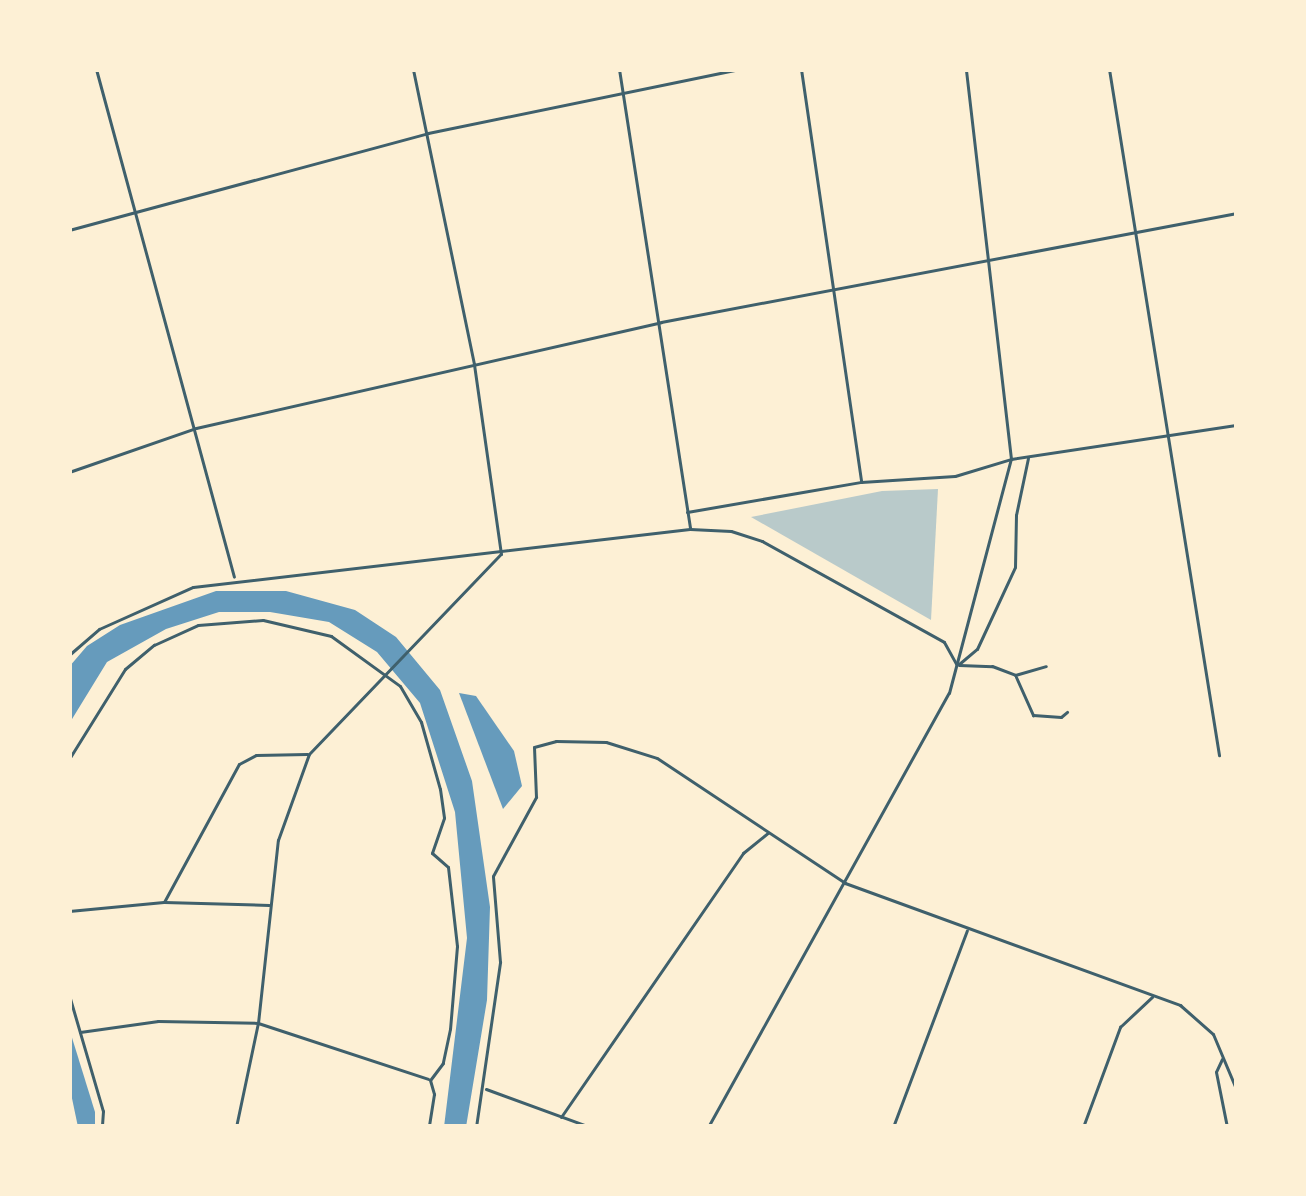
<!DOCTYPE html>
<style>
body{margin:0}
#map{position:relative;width:1306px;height:1196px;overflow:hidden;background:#fdf0d5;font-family:Roboto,sans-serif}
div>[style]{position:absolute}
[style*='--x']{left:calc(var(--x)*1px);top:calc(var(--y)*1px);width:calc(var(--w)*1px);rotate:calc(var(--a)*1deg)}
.green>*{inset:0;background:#b9caca}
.water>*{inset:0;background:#669bbc}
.minor>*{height:3px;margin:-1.5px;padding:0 1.5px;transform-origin:1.5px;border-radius:1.5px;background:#3f606c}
span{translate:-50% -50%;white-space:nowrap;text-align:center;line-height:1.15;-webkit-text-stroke:9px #fdf0d5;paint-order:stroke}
.frame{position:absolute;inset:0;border:72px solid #fdf0d5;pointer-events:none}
</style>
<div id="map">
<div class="green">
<div style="clip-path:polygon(938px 489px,931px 620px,751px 517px,882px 491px)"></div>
</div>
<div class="water">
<div style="clip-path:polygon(216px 591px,286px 591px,355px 610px,396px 637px,440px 690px,472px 781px,490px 907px,487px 1000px,466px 1127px,444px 1127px,467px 938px,455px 812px,420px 703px,377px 652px,329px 622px,270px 612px,219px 612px,166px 629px,107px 662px,69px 724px,69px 667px,87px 646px,120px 625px)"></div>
<div style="clip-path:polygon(459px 693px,476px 696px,514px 751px,522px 786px,503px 809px)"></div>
<div style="clip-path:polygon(69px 1028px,95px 1112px,95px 1127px,78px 1127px,69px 1084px)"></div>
</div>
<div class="minor">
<div style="--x:96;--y:69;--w:526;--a:74.8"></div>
<div style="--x:619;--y:69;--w:465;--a:81.2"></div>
<div style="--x:801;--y:69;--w:417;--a:81.7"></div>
<div style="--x:1109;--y:69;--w:695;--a:80.89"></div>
<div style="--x:69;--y:230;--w:372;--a:-15.1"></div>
<div style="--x:428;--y:133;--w:318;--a:-11.6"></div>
<div style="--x:69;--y:472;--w:134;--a:-19.1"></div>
<div style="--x:196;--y:428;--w:477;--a:-12.8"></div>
<div style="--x:661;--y:322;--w:586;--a:-10.72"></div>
<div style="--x:687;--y:512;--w:177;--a:-9.8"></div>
<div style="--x:861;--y:482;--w:94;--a:-3.7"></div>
<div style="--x:955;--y:476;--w:59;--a:-16.9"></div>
<div style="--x:1011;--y:459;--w:229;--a:-8.6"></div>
<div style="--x:69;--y:655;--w:40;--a:-41"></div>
<div style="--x:99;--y:629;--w:103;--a:-24.1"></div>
<div style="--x:193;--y:587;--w:500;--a:-6.66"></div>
<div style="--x:690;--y:529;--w:41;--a:2.8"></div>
<div style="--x:731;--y:531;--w:33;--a:18"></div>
<div style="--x:762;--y:541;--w:208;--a:29"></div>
<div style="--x:944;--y:642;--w:25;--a:61"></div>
<div style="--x:959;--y:664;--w:23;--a:-40"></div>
<div style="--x:977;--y:649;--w:90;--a:-65.1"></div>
<div style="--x:1015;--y:567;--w:52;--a:-88.9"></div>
<div style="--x:1016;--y:515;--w:58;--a:-78.1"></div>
<div style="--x:959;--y:665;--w:33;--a:2"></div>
<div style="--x:992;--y:666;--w:25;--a:21"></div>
<div style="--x:1015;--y:675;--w:32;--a:-16"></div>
<div style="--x:1016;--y:677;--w:42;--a:65.9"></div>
<div style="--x:1033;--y:715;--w:28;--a:4"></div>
<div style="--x:1061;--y:717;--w:8;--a:-40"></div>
<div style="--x:69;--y:759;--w:106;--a:-58.1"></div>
<div style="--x:125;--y:669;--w:38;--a:-40"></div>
<div style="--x:154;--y:645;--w:48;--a:-24.4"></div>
<div style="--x:198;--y:625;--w:65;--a:-4.4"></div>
<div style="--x:263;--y:620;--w:70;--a:13.2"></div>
<div style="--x:331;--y:636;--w:85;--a:35.9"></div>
<div style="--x:400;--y:686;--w:42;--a:59.7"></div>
<div style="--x:421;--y:722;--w:70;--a:74.2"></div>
<div style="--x:440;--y:789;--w:29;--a:82"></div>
<div style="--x:444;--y:818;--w:37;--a:109"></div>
<div style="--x:432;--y:853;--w:21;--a:41"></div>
<div style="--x:448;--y:867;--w:80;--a:83.5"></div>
<div style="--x:457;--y:946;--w:83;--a:94.8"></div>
<div style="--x:450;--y:1029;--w:35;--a:102"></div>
<div style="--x:443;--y:1063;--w:21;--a:127"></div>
<div style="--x:430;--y:1080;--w:15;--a:74"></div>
<div style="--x:434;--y:1094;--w:33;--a:99"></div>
<div style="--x:164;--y:902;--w:157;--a:-61.5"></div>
<div style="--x:239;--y:764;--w:19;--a:-28"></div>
<div style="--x:256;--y:755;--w:51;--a:-1.1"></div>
<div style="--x:69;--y:911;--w:95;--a:-5.4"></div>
<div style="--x:164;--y:902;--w:105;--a:1.6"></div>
<div style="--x:69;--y:995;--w:121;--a:73.7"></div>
<div style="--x:103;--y:1111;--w:16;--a:94"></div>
<div style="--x:80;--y:1032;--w:79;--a:-8"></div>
<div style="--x:158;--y:1021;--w:100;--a:1.1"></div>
<div style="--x:258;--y:1023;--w:179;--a:18.2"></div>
<div style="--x:1222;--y:1059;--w:14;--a:115"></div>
<div style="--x:1216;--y:1072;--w:56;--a:78.7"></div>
<div style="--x:486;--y:1089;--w:111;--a:20.1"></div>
<div style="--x:561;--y:1117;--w:321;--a:-55.4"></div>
<div style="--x:743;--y:853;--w:32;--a:-39"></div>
<div style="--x:236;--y:1127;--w:106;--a:-78.1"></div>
<div style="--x:258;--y:1023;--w:184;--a:-83.8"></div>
<div style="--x:278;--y:840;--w:91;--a:-70.2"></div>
<div style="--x:309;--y:754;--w:277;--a:-46.2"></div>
<div style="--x:501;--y:554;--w:192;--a:-98.1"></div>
<div style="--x:474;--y:364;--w:301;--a:-101.7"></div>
<div style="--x:476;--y:1127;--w:167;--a:-81.7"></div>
<div style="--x:500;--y:962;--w:86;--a:-94.7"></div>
<div style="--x:493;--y:876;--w:90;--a:-61.4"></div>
<div style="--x:536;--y:797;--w:50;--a:-92.3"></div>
<div style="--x:534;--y:747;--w:23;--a:-15"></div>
<div style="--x:556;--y:741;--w:50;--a:1.1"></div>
<div style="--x:606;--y:742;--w:53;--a:17.4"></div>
<div style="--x:657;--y:758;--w:226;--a:33.6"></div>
<div style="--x:845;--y:883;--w:357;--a:20"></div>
<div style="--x:1180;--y:1005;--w:44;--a:41.3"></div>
<div style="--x:1213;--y:1034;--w:62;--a:67.2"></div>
<div style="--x:708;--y:1127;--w:496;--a:-61"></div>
<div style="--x:949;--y:693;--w:242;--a:-75.2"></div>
<div style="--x:1011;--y:459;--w:393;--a:-96.6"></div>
<div style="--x:893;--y:1127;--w:210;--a:-69.4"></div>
<div style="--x:1083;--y:1127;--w:107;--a:-69.7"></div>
<div style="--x:1120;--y:1027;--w:44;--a:-43.2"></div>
</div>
<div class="frame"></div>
</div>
